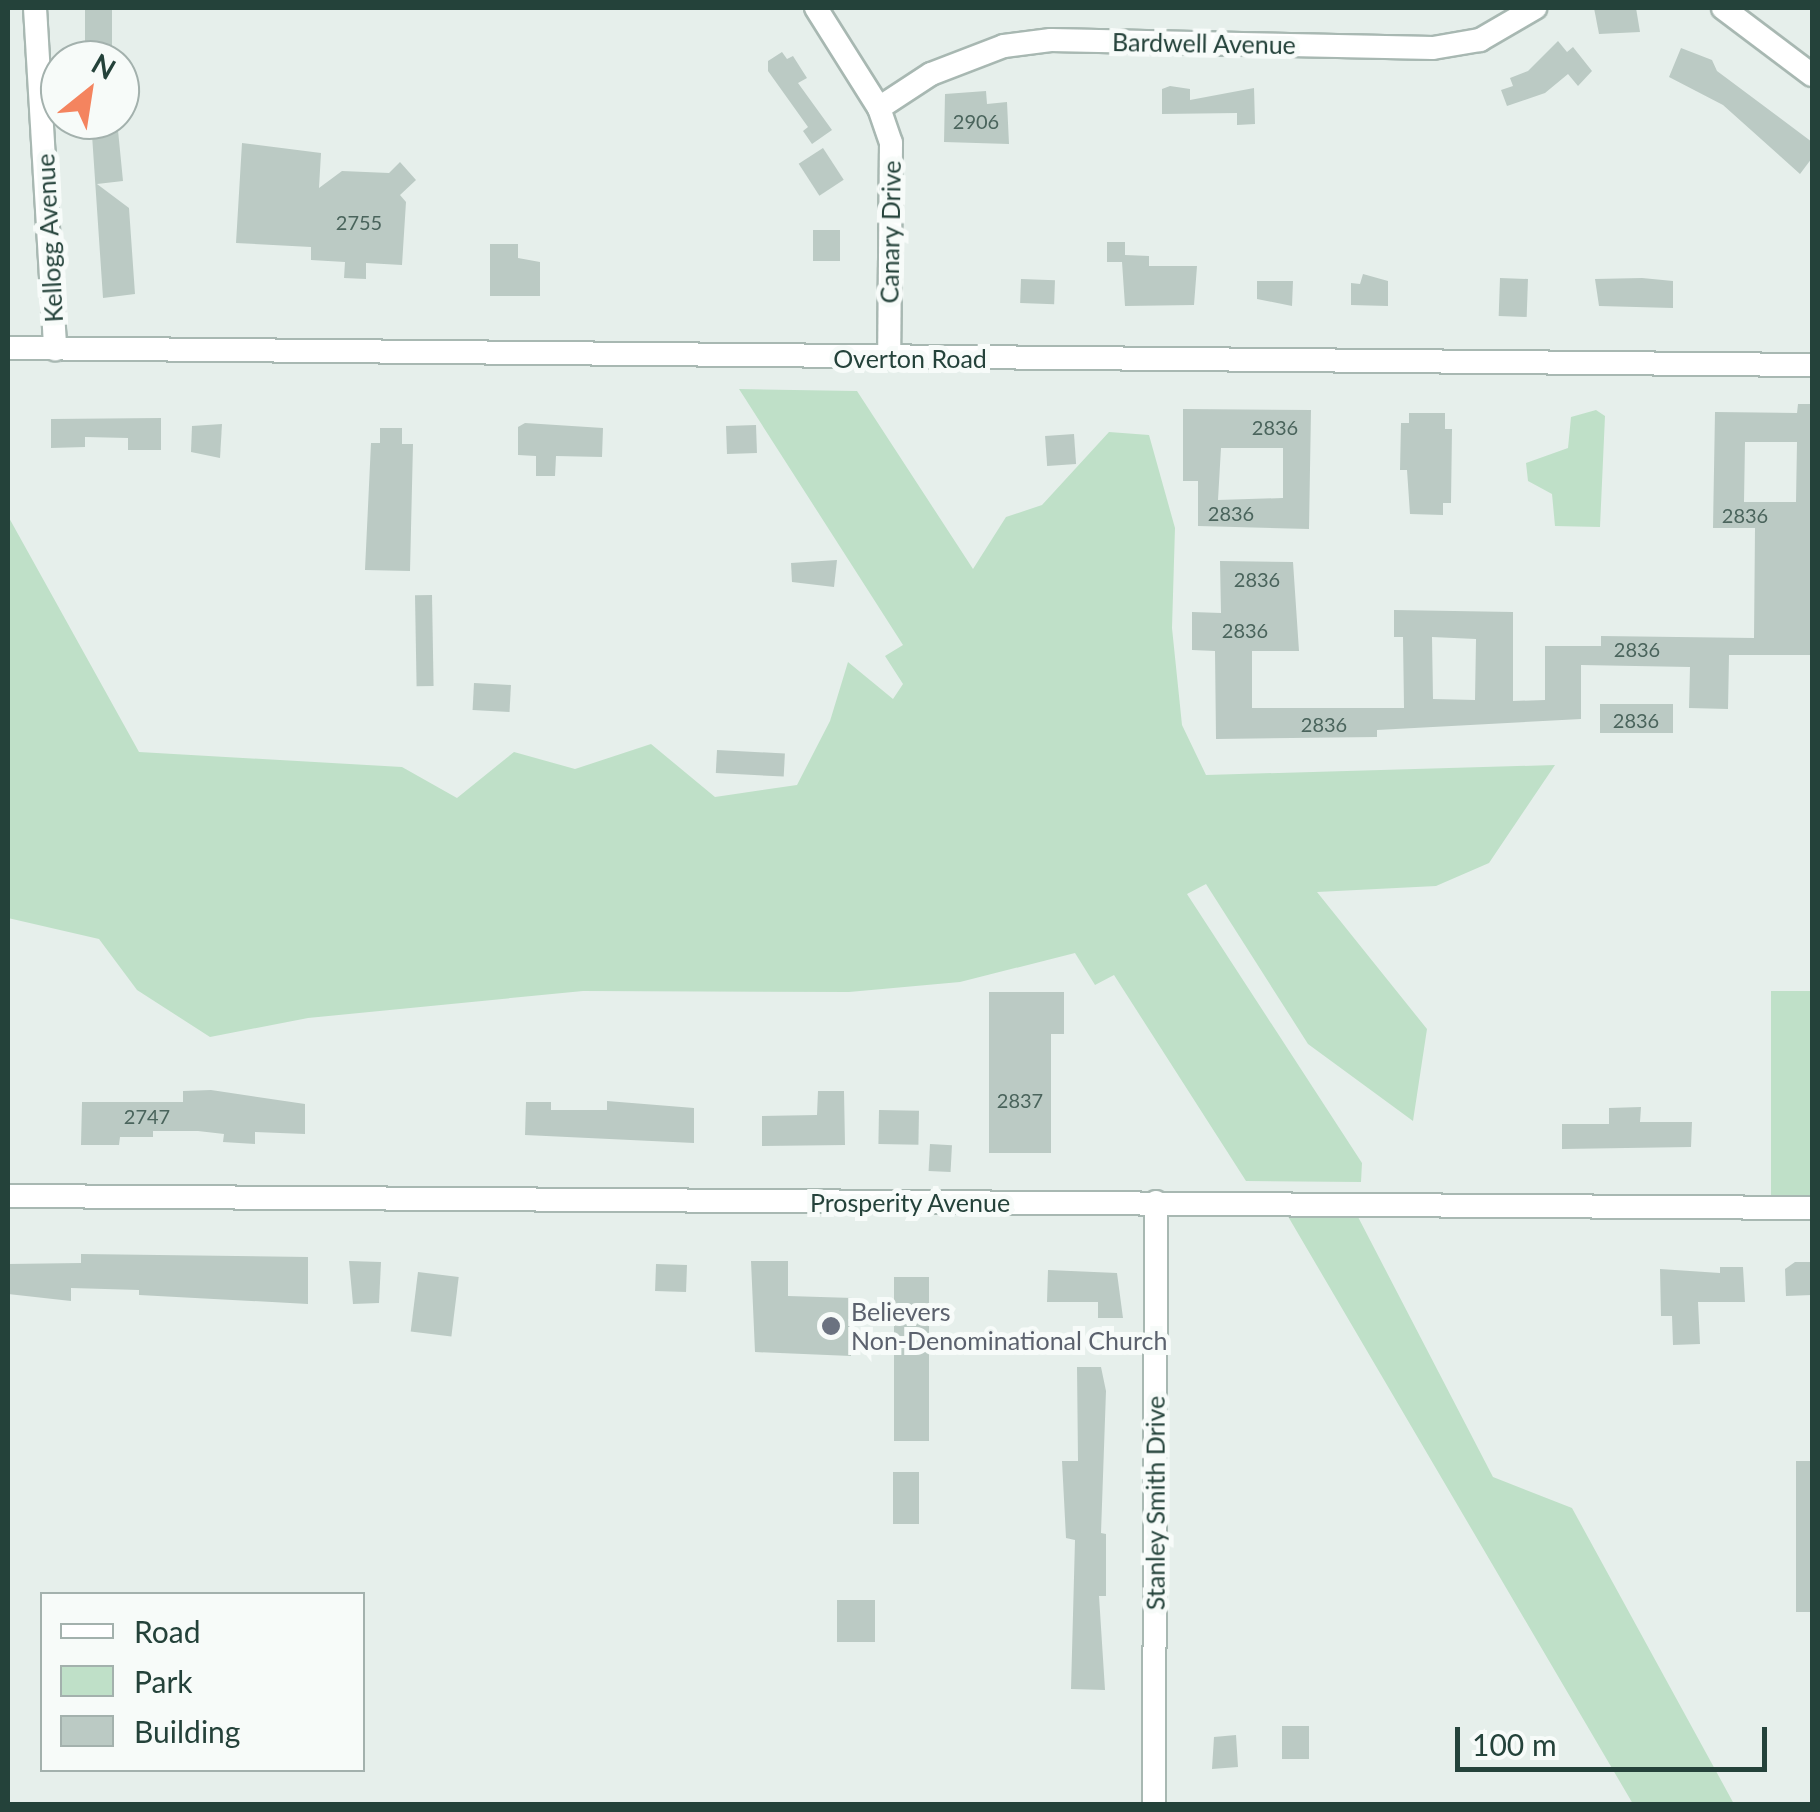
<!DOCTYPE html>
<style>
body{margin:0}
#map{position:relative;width:1820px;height:1812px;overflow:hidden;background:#e6efeb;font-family:Lato,sans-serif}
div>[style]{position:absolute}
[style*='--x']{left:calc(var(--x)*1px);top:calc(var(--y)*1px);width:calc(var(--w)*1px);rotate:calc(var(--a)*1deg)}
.green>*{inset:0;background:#bfe0c8;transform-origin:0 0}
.building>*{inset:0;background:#bbcac4;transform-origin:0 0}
.roads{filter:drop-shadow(2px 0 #a8b8b2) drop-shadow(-2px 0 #a8b8b2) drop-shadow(0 2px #a8b8b2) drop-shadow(0 -2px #a8b8b2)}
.minor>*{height:22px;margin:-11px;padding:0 11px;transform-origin:11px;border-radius:11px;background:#fff}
.dots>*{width:28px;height:28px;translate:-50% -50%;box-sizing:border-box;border:5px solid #f7fbf9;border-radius:50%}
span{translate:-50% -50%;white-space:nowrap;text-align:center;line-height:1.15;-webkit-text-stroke:10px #f7fbf9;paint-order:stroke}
.number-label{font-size:20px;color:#4a645c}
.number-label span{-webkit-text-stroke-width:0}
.street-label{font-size:25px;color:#24423a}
.worship-label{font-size:25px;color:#5b616d}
.left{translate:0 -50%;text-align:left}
.frame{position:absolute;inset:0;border:10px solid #24423a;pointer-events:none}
.legend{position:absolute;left:40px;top:1592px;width:325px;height:180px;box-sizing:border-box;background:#f7fbf9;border:2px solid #a3b1ad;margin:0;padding:12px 18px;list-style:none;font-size:30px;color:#24423a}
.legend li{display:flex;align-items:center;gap:20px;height:50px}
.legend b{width:50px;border:2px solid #a3b1ad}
.north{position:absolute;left:40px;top:40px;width:100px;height:100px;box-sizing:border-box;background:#f7fbf9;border:2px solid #a3b1ad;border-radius:50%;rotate:30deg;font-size:28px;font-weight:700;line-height:40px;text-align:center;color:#24423a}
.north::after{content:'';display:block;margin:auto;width:35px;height:45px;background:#f4845f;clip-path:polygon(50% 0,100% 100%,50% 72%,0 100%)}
.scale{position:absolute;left:1455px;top:1727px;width:312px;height:45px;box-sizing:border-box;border:5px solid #24423a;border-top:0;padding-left:12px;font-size:30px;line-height:35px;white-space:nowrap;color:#24423a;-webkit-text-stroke:8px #f7fbf9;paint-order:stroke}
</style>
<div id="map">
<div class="green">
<div style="clip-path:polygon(739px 389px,857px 391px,973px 569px,1006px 517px,1042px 505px,1109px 432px,1149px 435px,1175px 528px,1172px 628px,1182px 725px,1206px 775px,1555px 765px,1489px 863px,1436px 886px,1317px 892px,1427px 1029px,1413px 1121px,1308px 1044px,1206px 884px,1187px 894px,1362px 1163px,1361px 1182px,1246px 1181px,1114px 975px,1095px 985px,1075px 953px,960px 982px,849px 992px,583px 991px,308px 1018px,210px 1037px,137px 990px,99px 939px,8px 918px,8px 516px,139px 752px,402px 767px,457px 798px,514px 752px,575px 769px,651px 744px,715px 797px,797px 785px,830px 721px,848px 662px,893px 699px,903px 684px,885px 656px,903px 645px)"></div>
<div style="clip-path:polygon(1596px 410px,1605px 416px,1600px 527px,1555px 526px,1552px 494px,1528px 481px,1526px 463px,1568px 448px,1571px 417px)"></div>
<div style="left:1771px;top:991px;width:41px;height:206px"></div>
<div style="clip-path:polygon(1286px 1213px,1357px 1215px,1493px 1477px,1572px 1508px,1734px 1804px,1633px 1804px)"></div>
</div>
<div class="building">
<div style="left:85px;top:8px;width:27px;height:52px"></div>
<div style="clip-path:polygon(1594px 8px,1636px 8px,1640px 32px,1599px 34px)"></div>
<div style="clip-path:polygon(1558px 41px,1567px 52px,1573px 47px,1592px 71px,1578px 86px,1568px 74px,1545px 93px,1507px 106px,1501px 90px,1513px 86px,1510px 78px,1528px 71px)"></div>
<div style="clip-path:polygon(1681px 48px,1712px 60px,1717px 71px,1812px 142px,1812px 158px,1800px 174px,1723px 105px,1669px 77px)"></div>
<div style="clip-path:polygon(782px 52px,787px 59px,793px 56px,807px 78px,798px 83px,832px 130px,812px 144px,803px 131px,808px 127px,768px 71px,768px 61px)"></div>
<div style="clip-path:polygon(1170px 86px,1190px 89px,1190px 100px,1254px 88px,1255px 124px,1237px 125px,1237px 113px,1162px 114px,1162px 89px)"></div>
<div style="clip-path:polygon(986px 91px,987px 104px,1007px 102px,1009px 144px,944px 142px,945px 94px)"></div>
<div style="clip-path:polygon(91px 120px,117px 120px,123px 181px,97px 184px,129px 208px,135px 294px,103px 298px)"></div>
<div style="clip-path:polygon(242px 143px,321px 153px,319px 188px,342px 171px,389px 173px,400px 162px,416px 180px,400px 195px,406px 202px,402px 265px,366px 263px,366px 279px,344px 278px,345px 262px,311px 260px,311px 247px,236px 243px)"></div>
<div style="left:823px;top:148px;width:38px;height:29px;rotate:57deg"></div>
<div style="left:813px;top:230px;width:27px;height:31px"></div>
<div style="clip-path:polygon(1107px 242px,1125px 242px,1125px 255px,1149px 256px,1149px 266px,1197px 266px,1194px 305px,1125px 306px,1122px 262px,1107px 262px)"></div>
<div style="clip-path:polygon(490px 244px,518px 244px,518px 258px,540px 262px,540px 296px,490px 296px)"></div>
<div style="clip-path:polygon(1363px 274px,1388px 281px,1388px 306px,1351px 305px,1351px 283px,1360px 284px)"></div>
<div style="left:1500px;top:278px;width:28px;height:38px;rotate:2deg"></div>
<div style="clip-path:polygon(1642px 278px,1673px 281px,1673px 308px,1599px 306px,1595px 279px)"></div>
<div style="left:1021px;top:279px;width:34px;height:24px;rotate:2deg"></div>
<div style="clip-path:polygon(1257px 281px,1293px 281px,1292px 306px,1257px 299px)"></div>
<div style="clip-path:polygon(evenodd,1798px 404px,1812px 404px,1812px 655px,1729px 655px,1728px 709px,1689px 708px,1690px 667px,1581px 665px,1581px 719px,1377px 730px,1377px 737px,1216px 739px,1215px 651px,1192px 650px,1192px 612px,1221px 613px,1220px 561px,1293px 562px,1299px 651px,1252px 651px,1252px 708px,1404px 708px,1403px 637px,1394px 637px,1394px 610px,1513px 612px,1513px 701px,1545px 700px,1545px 646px,1601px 646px,1601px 636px,1754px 638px,1755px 528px,1713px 528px,1715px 412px,1797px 413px,1798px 404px,1745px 442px,1797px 442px,1796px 502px,1744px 502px,1745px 442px,1798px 404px,1432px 637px,1476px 639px,1475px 700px,1433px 699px,1432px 637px)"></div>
<div style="clip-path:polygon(evenodd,1183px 409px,1311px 410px,1309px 529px,1198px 526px,1198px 481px,1183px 481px,1183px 409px,1221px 448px,1283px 448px,1283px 498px,1218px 500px,1221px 448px)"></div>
<div style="clip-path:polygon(1409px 413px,1445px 413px,1445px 429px,1452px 429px,1451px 503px,1443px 503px,1443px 515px,1410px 514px,1407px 470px,1400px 470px,1401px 423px,1409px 423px)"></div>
<div style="clip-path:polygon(161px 418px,161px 450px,128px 450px,128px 438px,85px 437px,85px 447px,51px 448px,51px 419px)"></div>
<div style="clip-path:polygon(525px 423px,603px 428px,602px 457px,556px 456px,555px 476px,536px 476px,536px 456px,518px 455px,518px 427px)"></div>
<div style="clip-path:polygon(222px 424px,220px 458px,191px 452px,192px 426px)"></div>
<div style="left:756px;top:425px;width:28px;height:30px;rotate:88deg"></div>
<div style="clip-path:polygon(380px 428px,402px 428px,402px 444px,413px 444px,410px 571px,365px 570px,371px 443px,380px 443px)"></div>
<div style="left:1074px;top:434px;width:30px;height:29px;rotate:86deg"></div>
<div style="clip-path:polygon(837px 560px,834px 587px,792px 582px,791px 563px)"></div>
<div style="left:432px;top:595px;width:91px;height:17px;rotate:89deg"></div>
<div style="left:474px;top:683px;width:37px;height:27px;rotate:3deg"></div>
<div style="left:1600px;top:704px;width:73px;height:29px"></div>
<div style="left:717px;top:750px;width:68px;height:23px;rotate:3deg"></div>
<div style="clip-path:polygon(989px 992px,1064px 992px,1064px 1034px,1051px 1034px,1051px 1153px,989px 1153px)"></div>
<div style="clip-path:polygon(211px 1090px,305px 1104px,305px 1134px,255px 1132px,255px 1144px,223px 1142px,224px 1134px,198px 1131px,153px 1131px,153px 1137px,120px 1137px,119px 1145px,81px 1145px,82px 1102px,183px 1102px,183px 1091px)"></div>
<div style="clip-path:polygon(818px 1091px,844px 1091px,845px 1145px,762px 1146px,762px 1116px,817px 1115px)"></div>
<div style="clip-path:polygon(607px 1101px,694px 1108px,694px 1143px,525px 1135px,526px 1102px,551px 1102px,551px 1110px,607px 1110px)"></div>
<div style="clip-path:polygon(1641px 1107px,1640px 1122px,1692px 1122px,1691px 1147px,1562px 1149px,1562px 1124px,1609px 1124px,1609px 1108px)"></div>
<div style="left:879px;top:1110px;width:40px;height:34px;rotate:1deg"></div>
<div style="left:930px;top:1144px;width:22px;height:27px;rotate:3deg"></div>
<div style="clip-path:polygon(81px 1254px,308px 1257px,308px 1304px,139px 1295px,139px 1290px,71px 1288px,71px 1301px,8px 1294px,8px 1264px,81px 1263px)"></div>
<div style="clip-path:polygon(349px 1261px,381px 1262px,379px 1303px,353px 1304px)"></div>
<div style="clip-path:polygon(751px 1261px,788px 1261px,788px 1296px,853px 1298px,851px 1356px,755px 1352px)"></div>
<div style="clip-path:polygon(1795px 1262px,1812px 1262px,1812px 1295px,1786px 1296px,1785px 1269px)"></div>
<div style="left:656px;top:1264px;width:31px;height:27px;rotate:2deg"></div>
<div style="clip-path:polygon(1720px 1267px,1743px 1267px,1745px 1302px,1698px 1302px,1700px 1344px,1673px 1345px,1672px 1316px,1661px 1316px,1660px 1269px,1720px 1273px)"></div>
<div style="clip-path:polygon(1048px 1270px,1117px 1273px,1123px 1318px,1098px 1318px,1098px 1302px,1047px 1302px)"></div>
<div style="left:418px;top:1272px;width:41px;height:60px;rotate:7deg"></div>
<div style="left:894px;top:1277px;width:35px;height:164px"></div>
<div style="clip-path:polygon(1077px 1367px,1101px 1367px,1106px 1391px,1101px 1533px,1106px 1534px,1106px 1596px,1099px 1596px,1105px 1690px,1071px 1689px,1075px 1540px,1066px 1538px,1062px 1461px,1078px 1461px)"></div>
<div style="left:1796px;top:1461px;width:16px;height:151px"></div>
<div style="left:893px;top:1472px;width:26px;height:52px"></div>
<div style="left:875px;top:1600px;width:42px;height:38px;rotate:90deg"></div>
<div style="left:1282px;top:1726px;width:27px;height:33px"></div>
<div style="clip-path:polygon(1236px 1735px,1238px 1767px,1212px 1769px,1214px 1737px)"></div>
</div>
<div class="roads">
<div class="minor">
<div style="--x:35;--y:8;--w:342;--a:86.6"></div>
<div style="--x:816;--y:8;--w:118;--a:57.8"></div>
<div style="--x:879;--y:108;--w:37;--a:71"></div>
<div style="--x:891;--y:143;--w:215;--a:90.5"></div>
<div style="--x:1723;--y:8;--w:111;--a:37"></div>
<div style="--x:879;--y:108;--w:62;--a:-33.2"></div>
<div style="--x:931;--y:74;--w:78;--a:-21"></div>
<div style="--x:1004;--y:46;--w:47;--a:-7.3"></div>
<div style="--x:1051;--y:40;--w:382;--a:1.2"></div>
<div style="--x:1433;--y:48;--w:48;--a:-9.7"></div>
<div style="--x:1480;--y:40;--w:64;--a:-30.2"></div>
<div style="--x:8;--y:348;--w:1804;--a:0.54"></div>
<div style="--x:8;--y:1196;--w:1804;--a:0.38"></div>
<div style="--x:1154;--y:1804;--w:602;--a:-89.81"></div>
</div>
</div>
<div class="dots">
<div style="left:831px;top:1326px;background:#6b7280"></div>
</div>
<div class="number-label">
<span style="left:976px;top:121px">2906</span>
<span style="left:359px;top:222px">2755</span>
<span style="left:1275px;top:427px">2836</span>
<span style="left:1231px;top:513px">2836</span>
<span style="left:1745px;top:515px">2836</span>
<span style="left:1257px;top:579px">2836</span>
<span style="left:1245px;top:630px">2836</span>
<span style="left:1637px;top:649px">2836</span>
<span style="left:1636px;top:720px">2836</span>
<span style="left:1324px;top:724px">2836</span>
<span style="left:1020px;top:1100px">2837</span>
<span style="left:147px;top:1116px">2747</span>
</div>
<div class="street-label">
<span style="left:1204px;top:43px;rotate:1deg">Bardwell Avenue</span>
<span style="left:890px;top:232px;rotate:-89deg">Canary Drive</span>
<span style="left:49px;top:238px;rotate:-93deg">Kellogg Avenue</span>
<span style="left:910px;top:358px">Overton Road</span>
<span style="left:910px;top:1202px">Prosperity Avenue</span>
<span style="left:1155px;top:1503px;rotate:-90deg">Stanley Smith Drive</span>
</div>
<div class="worship-label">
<span class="left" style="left:851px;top:1326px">Believers<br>Non-Denominational Church</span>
</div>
<div class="frame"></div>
<ul class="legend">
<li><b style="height:12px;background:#fff"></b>Road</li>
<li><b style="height:28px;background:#bfe0c8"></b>Park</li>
<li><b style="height:28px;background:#bbcac4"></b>Building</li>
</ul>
<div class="north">N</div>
<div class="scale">100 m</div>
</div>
